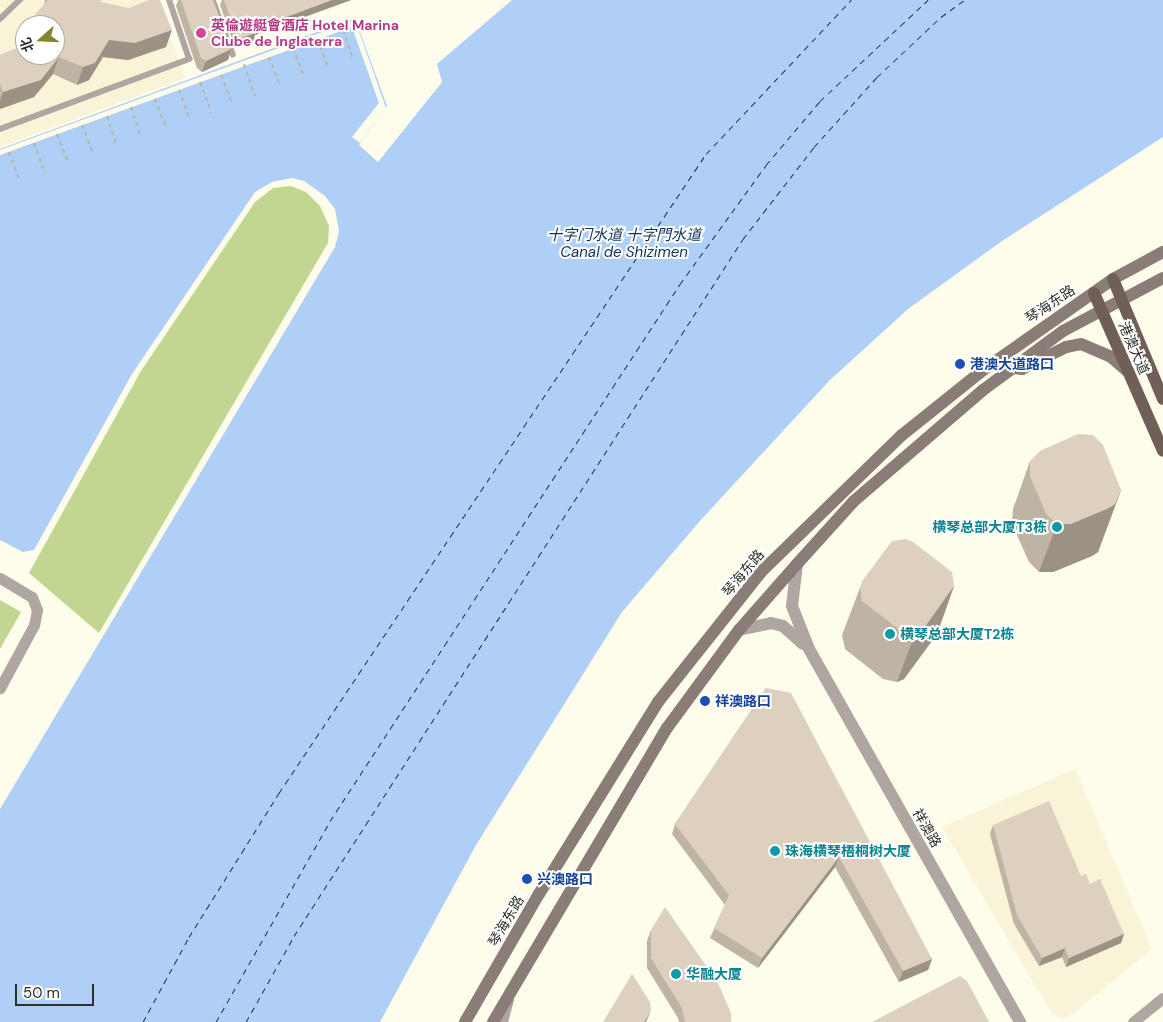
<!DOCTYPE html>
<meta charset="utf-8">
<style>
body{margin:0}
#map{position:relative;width:1163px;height:1022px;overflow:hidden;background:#fefcea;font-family:"DM Sans","Noto Sans SC",sans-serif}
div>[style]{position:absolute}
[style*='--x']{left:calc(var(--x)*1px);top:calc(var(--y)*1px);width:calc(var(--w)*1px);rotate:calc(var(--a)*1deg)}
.built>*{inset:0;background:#f9f4d7}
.green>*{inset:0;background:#c1d791}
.water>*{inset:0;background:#b0cff6}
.pier>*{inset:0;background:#fefcea}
.ferry>*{height:1px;margin-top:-0.5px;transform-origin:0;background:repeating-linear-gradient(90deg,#0d3158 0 6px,transparent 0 11px)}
.path>*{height:2px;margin-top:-1px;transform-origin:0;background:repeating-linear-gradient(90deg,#b7b5a7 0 4px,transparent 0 8px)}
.service>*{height:5.5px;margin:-2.75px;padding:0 2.75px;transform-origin:2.75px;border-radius:2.75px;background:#afa5a1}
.minor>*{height:11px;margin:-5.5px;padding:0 5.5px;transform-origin:5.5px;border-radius:5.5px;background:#afa5a1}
.tertiary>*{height:12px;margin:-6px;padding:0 6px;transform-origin:6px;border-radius:6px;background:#afa5a1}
.secondary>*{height:12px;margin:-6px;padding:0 6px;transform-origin:6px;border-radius:6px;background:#8a7c76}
.primary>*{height:12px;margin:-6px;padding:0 6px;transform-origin:6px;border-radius:6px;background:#705f58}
.wall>*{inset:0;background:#bfb3a3}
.shaded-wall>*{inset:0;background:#9b9285}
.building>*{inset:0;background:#ded0be}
.dots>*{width:14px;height:14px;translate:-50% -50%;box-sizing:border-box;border:2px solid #fff;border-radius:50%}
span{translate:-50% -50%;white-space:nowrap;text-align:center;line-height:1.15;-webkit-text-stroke:4px #fff;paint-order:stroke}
.hotel-label{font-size:14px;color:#b23c85;font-weight:700}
.left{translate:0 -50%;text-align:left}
.street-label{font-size:14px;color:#302f27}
.transit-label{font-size:14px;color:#164399;font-weight:700}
.culture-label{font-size:14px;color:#0d838f;font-weight:700}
.right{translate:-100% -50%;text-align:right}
.water-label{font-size:15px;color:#0d3158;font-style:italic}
.north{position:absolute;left:15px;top:15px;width:50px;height:50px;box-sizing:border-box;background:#fff;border:1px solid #acaca9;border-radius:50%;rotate:250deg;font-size:14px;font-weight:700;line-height:20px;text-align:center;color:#302f27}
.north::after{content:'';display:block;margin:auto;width:18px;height:22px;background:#86832c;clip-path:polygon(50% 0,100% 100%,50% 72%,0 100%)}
.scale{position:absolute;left:15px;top:984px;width:79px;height:22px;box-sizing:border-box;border:2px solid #302f27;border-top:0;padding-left:6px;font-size:15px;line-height:18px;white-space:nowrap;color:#302f27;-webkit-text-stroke:4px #fff;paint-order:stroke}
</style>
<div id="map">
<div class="built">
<div style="clip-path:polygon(evenodd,0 0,157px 0,185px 78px,0 147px,0 0,25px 25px,55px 25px,55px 55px,25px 55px,25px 25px)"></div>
<div style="clip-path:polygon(1075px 769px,1152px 949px,1071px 1015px,1062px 1019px,1052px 1014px,942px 827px)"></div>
</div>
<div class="green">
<div style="clip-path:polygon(291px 186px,306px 192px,320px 206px,329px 226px,328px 243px,99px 633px,29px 573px,141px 371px,255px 202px,273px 188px)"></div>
<div style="clip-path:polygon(0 600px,21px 612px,0 649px)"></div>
</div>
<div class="water">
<div style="clip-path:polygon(512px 0,1163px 0,1163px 137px,1002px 241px,908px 309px,830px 380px,699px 522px,622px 612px,476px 845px,380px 1022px,0 1022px,0 809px,335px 247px,339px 231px,335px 209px,325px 196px,304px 181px,292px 178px,272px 182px,255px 192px,132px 374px,34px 550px,23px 552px,0 540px,0 149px,355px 18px,387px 106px,359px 145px,378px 162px,442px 82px,437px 64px)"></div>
</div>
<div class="pier">
<div style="clip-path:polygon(355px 20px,386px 108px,360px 143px,352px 137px,379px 103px,352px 27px,0 155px,0 150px)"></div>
</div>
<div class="ferry">
<div style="--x:143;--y:1022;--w:97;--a:-61.6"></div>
<div style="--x:189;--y:937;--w:170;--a:-58"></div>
<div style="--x:279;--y:793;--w:769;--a:-56.25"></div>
<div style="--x:706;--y:154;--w:212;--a:-46.7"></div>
<div style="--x:216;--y:1022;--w:231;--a:-60.4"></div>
<div style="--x:330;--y:821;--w:641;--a:-56.9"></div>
<div style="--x:680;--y:284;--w:147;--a:-54.1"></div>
<div style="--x:766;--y:165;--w:84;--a:-49.8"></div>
<div style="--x:820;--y:101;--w:148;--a:-43.1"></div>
<div style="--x:246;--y:1022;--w:98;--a:-60.8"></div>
<div style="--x:294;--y:936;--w:829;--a:-57.21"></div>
<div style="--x:743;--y:239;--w:116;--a:-52.3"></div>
<div style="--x:814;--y:147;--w:94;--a:-48"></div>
<div style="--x:877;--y:77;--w:88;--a:-43.2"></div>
<div style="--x:941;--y:17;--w:29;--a:-36"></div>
</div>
<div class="path">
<div style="--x:343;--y:30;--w:31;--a:71"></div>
<div style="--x:318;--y:39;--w:31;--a:71"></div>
<div style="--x:293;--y:48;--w:31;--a:69"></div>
<div style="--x:269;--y:57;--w:31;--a:69"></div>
<div style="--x:244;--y:64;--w:34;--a:71"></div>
<div style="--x:221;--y:75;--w:31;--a:69"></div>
<div style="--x:200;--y:82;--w:33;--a:70"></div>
<div style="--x:179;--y:90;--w:30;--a:70"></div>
<div style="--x:155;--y:99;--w:31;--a:69"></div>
<div style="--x:131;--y:107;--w:32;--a:72"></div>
<div style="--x:107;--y:116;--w:32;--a:72"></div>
<div style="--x:82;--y:125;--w:31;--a:69"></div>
<div style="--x:57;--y:134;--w:31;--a:69"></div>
<div style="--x:34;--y:143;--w:32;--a:70"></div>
<div style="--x:9;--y:152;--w:32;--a:70"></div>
</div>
<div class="service">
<div style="--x:213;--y:0;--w:58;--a:69.7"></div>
<div style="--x:0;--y:19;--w:28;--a:-44"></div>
<div style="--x:0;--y:129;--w:202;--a:-20.3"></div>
<div style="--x:189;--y:59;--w:62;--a:-108.7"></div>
</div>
<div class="minor">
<div style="--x:0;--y:578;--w:37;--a:31"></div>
<div style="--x:32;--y:597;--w:14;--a:69"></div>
<div style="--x:37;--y:610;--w:15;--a:101"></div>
<div style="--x:34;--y:625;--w:72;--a:118.4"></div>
<div style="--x:1133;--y:1022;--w:38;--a:-39"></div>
</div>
<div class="tertiary">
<div style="--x:797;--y:564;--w:42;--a:96.8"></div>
<div style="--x:792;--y:606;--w:46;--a:68.4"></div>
<div style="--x:809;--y:649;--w:429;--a:60.5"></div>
<div style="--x:739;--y:630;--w:33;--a:-12"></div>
<div style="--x:771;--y:623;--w:12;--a:14"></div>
<div style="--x:783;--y:626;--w:27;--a:42"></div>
<div style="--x:502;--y:1022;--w:23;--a:-75"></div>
</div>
<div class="secondary">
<div style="--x:1015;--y:368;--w:7;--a:8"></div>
<div style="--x:1022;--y:369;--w:49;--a:-26.6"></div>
<div style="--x:1066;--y:347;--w:15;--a:-11"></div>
<div style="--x:1081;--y:344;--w:33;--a:23"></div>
<div style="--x:1111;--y:357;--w:23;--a:41"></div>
<div style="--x:465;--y:1022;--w:148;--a:-60"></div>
<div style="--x:539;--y:894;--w:226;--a:-58.2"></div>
<div style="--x:658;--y:702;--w:166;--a:-51.6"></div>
<div style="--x:761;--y:572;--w:197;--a:-44.2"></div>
<div style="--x:902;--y:435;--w:104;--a:-38.7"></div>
<div style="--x:983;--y:370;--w:159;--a:-35"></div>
<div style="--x:1113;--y:279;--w:57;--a:-28.4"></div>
<div style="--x:493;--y:1022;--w:342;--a:-59.4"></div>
<div style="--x:667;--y:728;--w:122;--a:-53.7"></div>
<div style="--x:739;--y:630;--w:88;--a:-48.7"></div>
<div style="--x:797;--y:564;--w:85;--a:-47.9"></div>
<div style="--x:854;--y:501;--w:170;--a:-40.7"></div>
<div style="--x:983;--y:390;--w:99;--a:-36.4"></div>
<div style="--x:1063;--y:331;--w:113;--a:-27.9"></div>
</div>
<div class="primary">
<div style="--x:1113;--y:279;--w:130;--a:67.4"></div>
<div style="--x:1094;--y:293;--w:172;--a:66.4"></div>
</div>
<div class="wall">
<div style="clip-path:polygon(45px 0,101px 0,101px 2px,166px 47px,128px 60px,103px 57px,89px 80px,77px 85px,53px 74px,34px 97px,0 109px,0 55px,23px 46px,55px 25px,30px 25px,33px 17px,44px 5px)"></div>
<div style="clip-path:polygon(178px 0,213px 0,231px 49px,228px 60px,202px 72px,197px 68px,176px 6px)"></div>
<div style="clip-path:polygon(222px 0,351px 0,255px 35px,253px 41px,235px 47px,220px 5px)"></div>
<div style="clip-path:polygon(1030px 461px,1121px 490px,1098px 552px,1092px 556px,1053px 572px,1039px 572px,1029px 562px,1012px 524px,1013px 509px)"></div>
<div style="clip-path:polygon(863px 580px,954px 586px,937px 634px,904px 679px,897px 682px,883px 679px,845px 649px,842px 635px)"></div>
<div style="clip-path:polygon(766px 688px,932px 959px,928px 970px,899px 982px,835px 867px,758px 968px,710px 938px,725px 905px,672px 834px,675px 824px)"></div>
<div style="clip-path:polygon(993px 825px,1081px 876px,1090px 884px,1124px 934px,1121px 943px,1066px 967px,1062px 957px,1039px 966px,1014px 924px,990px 834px)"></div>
<div style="clip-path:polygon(651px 930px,731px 1022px,679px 1022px,678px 1018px,647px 968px,647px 941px)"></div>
</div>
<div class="shaded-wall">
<div style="clip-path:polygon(332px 0,351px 0,255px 35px,253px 41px,235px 47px,238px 39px,254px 29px)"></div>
<div style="clip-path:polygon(172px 30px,166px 47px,128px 60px,103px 57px,89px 80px,77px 85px,83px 67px,109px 40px)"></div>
<div style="clip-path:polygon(231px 49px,228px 60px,202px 72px,206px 61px)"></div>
<div style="clip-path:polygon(59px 57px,53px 74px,34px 97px,0 109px,0 101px,3px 92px)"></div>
<div style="clip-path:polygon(1121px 490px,1098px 552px,1092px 556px,1053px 572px,1039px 572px,1057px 524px)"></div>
<div style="clip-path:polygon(954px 586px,937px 634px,904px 679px,897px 682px,915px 634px)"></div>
<div style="clip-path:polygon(839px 857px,835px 867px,758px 968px,762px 958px)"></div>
<div style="clip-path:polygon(1124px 934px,1121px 943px,1066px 967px,1069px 958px)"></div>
<div style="clip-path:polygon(1065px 948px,1062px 957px,1039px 966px,1042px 958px)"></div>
<div style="clip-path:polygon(932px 959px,928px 970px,899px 982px,903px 971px)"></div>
<div style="clip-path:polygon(651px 1011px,646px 1022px,644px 1022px)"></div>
</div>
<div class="building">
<div style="clip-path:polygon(48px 0,101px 0,101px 2px,129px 8px,149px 0,160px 0,172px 30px,135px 43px,109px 40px,95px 63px,83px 67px,59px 57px,41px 80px,3px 92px,0 84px,0 55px,23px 46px,25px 44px,25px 55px,55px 55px,55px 25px,42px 25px,33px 17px)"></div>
<div style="clip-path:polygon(181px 0,213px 0,231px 49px,206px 61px,201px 58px)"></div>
<div style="clip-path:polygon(224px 0,332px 0,254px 29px,256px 33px,238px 39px)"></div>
<div style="clip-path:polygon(1078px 434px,1093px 435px,1103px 445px,1121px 490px,1115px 504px,1109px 508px,1071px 524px,1057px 524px,1046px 514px,1030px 476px,1030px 461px,1040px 451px)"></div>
<div style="clip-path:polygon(906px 539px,913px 542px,952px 572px,954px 586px,922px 631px,915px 634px,901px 631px,862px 601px,860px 587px,863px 580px,892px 541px)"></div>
<div style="clip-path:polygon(766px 688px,791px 693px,932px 959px,903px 971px,839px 857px,762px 958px,714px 928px,729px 895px,675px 824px)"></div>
<div style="clip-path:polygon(1049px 801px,1081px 876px,1086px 874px,1090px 884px,1100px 879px,1124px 934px,1069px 958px,1065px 948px,1042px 958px,1017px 915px,993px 825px)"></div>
<div style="clip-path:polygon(665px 907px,718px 983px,731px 1013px,731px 1022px,685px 1022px,682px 1008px,651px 958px,651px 930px)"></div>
<div style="clip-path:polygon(632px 974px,650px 1002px,651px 1011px,644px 1022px,603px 1022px)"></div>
<div style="clip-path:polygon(960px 976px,967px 981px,989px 1022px,872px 1022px)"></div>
</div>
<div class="dots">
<div style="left:201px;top:33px;background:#d1479c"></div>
<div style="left:960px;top:364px;background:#1a4fb4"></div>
<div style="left:1057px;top:527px;background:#0f9aa8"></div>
<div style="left:890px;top:634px;background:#0f9aa8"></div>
<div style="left:705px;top:701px;background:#1a4fb4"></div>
<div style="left:775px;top:851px;background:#0f9aa8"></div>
<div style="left:527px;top:879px;background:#1a4fb4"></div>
<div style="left:676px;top:974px;background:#0f9aa8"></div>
</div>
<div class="hotel-label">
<span class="left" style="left:211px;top:33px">英倫遊艇會酒店 Hotel Marina<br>Clube de Inglaterra</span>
</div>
<div class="street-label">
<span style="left:1050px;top:304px;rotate:-34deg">琴海东路</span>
<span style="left:1134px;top:348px;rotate:67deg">港澳大道</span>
<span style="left:743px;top:573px;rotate:-50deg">琴海东路</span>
<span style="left:927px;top:828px;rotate:60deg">祥澳路</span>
<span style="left:506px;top:921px;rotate:-60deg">琴海东路</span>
</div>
<div class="transit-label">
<span class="left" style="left:970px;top:364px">港澳大道路口</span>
<span class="left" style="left:715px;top:701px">祥澳路口</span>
<span class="left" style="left:537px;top:879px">兴澳路口</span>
</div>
<div class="culture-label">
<span class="right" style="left:1047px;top:527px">横琴总部大厦T3栋</span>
<span class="left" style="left:900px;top:634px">横琴总部大厦T2栋</span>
<span class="left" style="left:785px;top:851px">珠海横琴梧桐树大厦</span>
<span class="left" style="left:686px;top:974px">华融大厦</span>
</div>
<div class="water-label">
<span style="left:624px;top:244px">十字门水道 十字門水道<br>Canal de Shizimen</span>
</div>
<div class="north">北</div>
<div class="scale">50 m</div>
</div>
